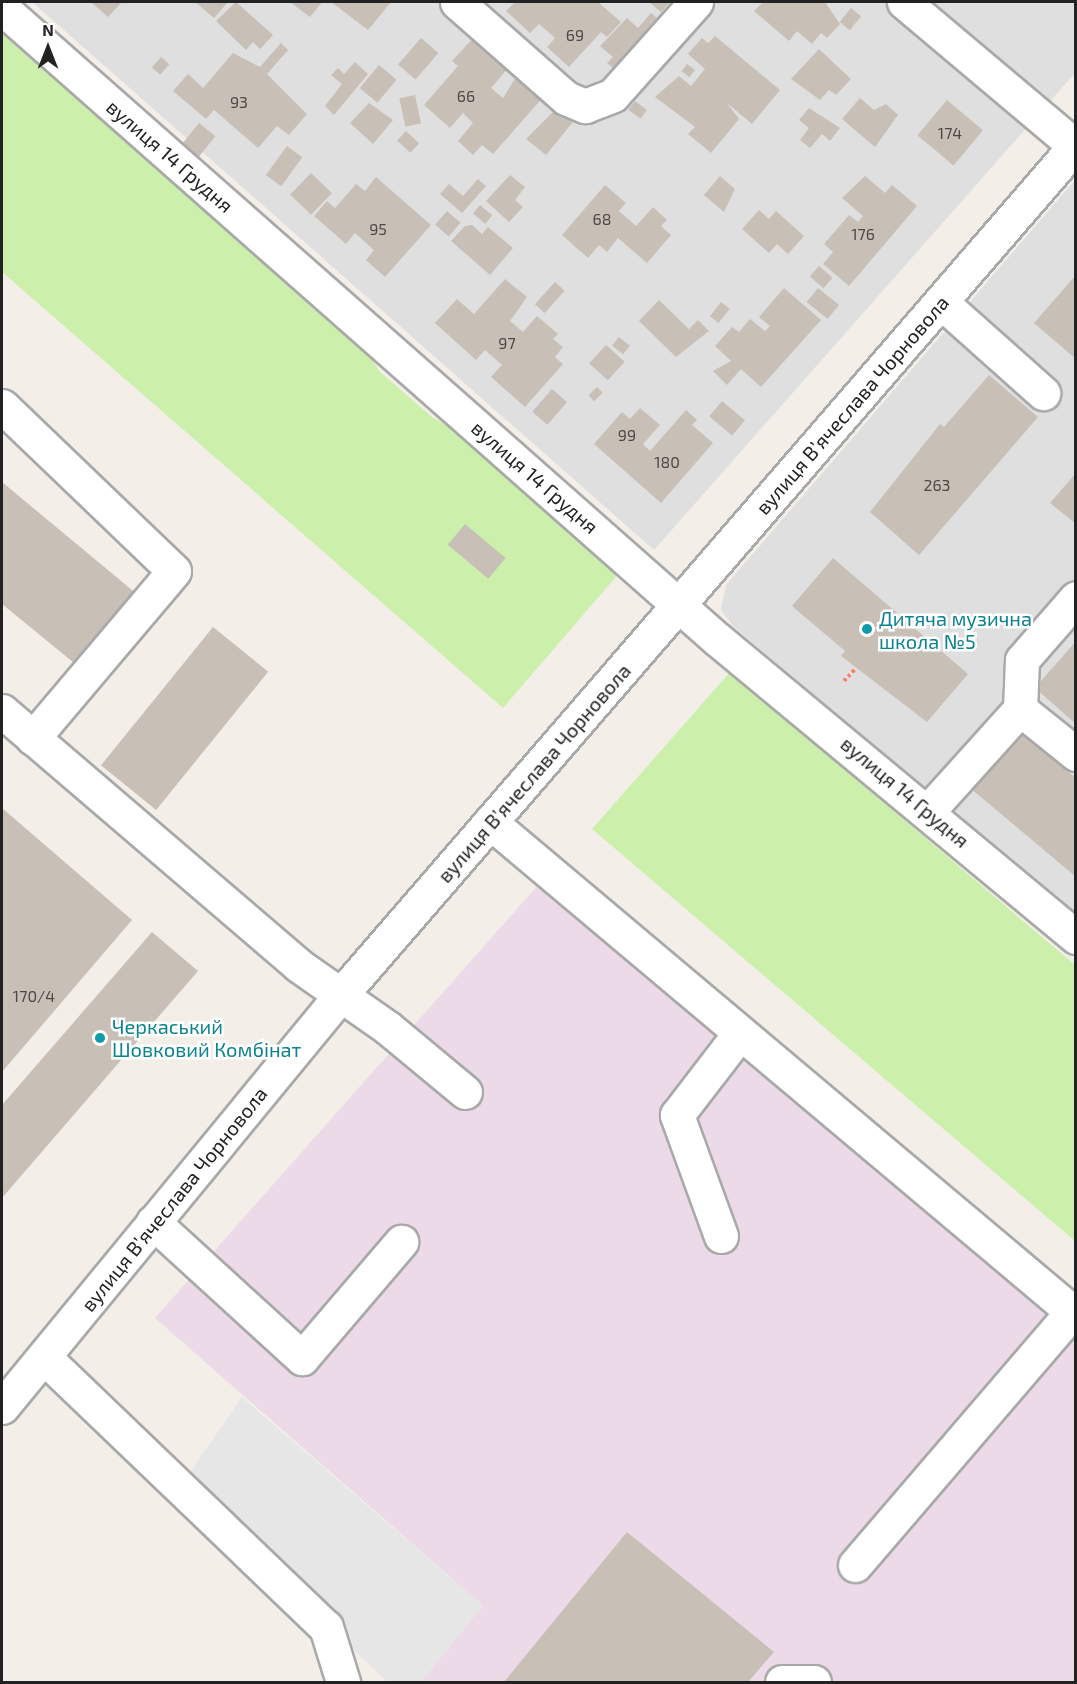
<!DOCTYPE html>
<meta charset="utf-8">
<style>
body{margin:0}
#map{position:relative;width:1077px;height:1684px;overflow:hidden;background:#f3efe8;font-family:"Exo 2",sans-serif}
div>[style]{position:absolute}
[style*='--x']{left:calc(var(--x)*1px);top:calc(var(--y)*1px);width:calc(var(--w)*1px);rotate:calc(var(--a)*1deg)}
.residential>*{inset:0;background:#e0dfdf}
.industrial>*{inset:0;background:#ecdae9}
.grass>*{inset:0;background:#ccf0ab}
.parking>*{inset:0;background:#e6e6e6}
.building>*{inset:0;background:#c8bfb7;transform-origin:0 0}
.path>*{height:4px;margin-top:-2px;transform-origin:0;background:repeating-linear-gradient(90deg,#ff7d6d 0 3px,transparent 0 6px)}
.roads{filter:drop-shadow(2px 0 #a9a9a9) drop-shadow(-2px 0 #a9a9a9) drop-shadow(0 2px #a9a9a9) drop-shadow(0 -2px #a9a9a9)}
.minor>*{height:33px;margin:-16.5px;padding:0 16.5px;transform-origin:16.5px;border-radius:16.5px;background:#fff}
.dots>*{width:16px;height:16px;translate:-50% -50%;box-sizing:border-box;border:3px solid #fff;border-radius:50%}
span{translate:-50% -50%;white-space:nowrap;text-align:center;line-height:1.15;-webkit-text-stroke:5px #fff;paint-order:stroke}
.number-label{font-size:16px;color:#4c4947}
.number-label span{-webkit-text-stroke-width:0}
.street-label{font-size:20px;color:#222}
.culture-label{font-size:20px;color:#0d838f}
.left{translate:0 -50%;text-align:left}
.frame{position:absolute;inset:0;border:3px solid #222;pointer-events:none}
.north{position:absolute;left:18px;top:18px;width:60px;height:60px;-webkit-text-stroke:4px #fff;paint-order:stroke;rotate:0deg;font-size:16px;font-weight:700;line-height:24px;text-align:center;color:#222}
.north::after{content:'';display:block;margin:auto;width:21px;height:27px;background:#222;clip-path:polygon(50% 0,100% 100%,50% 72%,0 100%)}
</style>
<div id="map">
<div class="residential">
<div style="clip-path:polygon(32px 2px,1075px 2px,1075px 73px,654px 550px)"></div>
<div style="clip-path:polygon(1075px 180px,1075px 916px,734px 627px,721px 610px,726px 585px)"></div>
</div>
<div class="industrial">
<div style="clip-path:polygon(547px 875px,1075px 1296px,1075px 1682px,421px 1682px,482px 1605px,155px 1318px)"></div>
</div>
<div class="grass">
<div style="clip-path:polygon(2px 26px,362px 343px,379px 371px,432px 417px,463px 435px,620px 572px,503px 708px,2px 272px)"></div>
<div style="clip-path:polygon(730px 672px,1075px 965px,1075px 1241px,592px 829px)"></div>
</div>
<div class="parking">
<div style="clip-path:polygon(242px 1397px,483px 1606px,421px 1682px,387px 1682px,182px 1484px)"></div>
</div>
<div class="building">
<div style="clip-path:polygon(91px 2px,122px 2px,108px 17px)"></div>
<div style="clip-path:polygon(195px 2px,228px 2px,214px 18px)"></div>
<div style="clip-path:polygon(236px 2px,273px 35px,260px 49px,253px 42px,246px 50px,216px 21px)"></div>
<div style="clip-path:polygon(290px 2px,322px 2px,310px 17px)"></div>
<div style="clip-path:polygon(331px 2px,391px 2px,368px 30px)"></div>
<div style="clip-path:polygon(515px 2px,598px 2px,621px 22px,607px 37px,601px 32px,569px 67px,547px 47px,555px 38px,539px 24px,530px 33px,506px 11px)"></div>
<div style="clip-path:polygon(649px 2px,670px 2px,661px 12px)"></div>
<div style="clip-path:polygon(763px 2px,825px 2px,840px 24px,827px 38px,821px 33px,812px 44px,797px 31px,789px 41px,754px 11px)"></div>
<div style="left:851px;top:8px;width:13px;height:18px;rotate:39deg"></div>
<div style="clip-path:polygon(651px 13px,657px 18px,613px 68px,607px 63px,613px 57px,600px 46px,627px 18px,638px 28px)"></div>
<div style="clip-path:polygon(715px 36px,780px 90px,752px 124px,727px 103px,739px 119px,711px 153px,688px 134px,695px 127px,655px 97px,679px 76px,691px 86px,705px 69px,688px 54px,702px 38px,708px 43px)"></div>
<div style="clip-path:polygon(474px 37px,509px 67px,491px 88px,503px 98px,519px 72px,545px 95px,493px 154px,482px 145px,473px 155px,458px 141px,473px 123px,463px 113px,450px 128px,424px 105px,458px 66px,452px 61px)"></div>
<div style="left:421px;top:38px;width:23px;height:35px;rotate:41deg"></div>
<div style="clip-path:polygon(281px 43px,288px 50px,267px 74px,307px 114px,289px 135px,277px 126px,258px 148px,214px 110px,206px 119px,173px 91px,188px 74px,203px 88px,233px 53px,260px 67px)"></div>
<div style="clip-path:polygon(819px 49px,851px 79px,836px 95px,829px 90px,820px 100px,791px 79px)"></div>
<div style="left:161px;top:57px;width:11px;height:14px;rotate:41deg"></div>
<div style="clip-path:polygon(355px 62px,368px 74px,334px 115px,325px 106px,342px 84px,331px 75px,338px 68px,344px 74px)"></div>
<div style="left:687px;top:64px;width:10px;height:9px;rotate:37deg"></div>
<div style="left:379px;top:65px;width:23px;height:30px;rotate:40deg"></div>
<div style="left:415px;top:95px;width:29px;height:16px;rotate:78deg"></div>
<div style="clip-path:polygon(860px 98px,874px 110px,886px 104px,898px 115px,875px 147px,842px 119px)"></div>
<div style="left:947px;top:100px;width:47px;height:46px;rotate:40deg"></div>
<div style="left:635px;top:101px;width:15px;height:11px;rotate:37deg"></div>
<div style="clip-path:polygon(369px 103px,393px 120px,373px 144px,350px 123px)"></div>
<div style="clip-path:polygon(561px 104px,577px 117px,546px 155px,526px 139px)"></div>
<div style="clip-path:polygon(809px 108px,840px 128px,830px 141px,822px 134px,810px 148px,800px 140px,809px 128px,799px 120px)"></div>
<div style="left:199px;top:123px;width:21px;height:26px;rotate:39deg"></div>
<div style="left:406px;top:131px;width:18px;height:13px;rotate:43deg"></div>
<div style="left:287px;top:146px;width:19px;height:36px;rotate:36deg"></div>
<div style="left:311px;top:173px;width:29px;height:30px;rotate:44deg"></div>
<div style="clip-path:polygon(510px 175px,525px 187px,515px 200px,523px 207px,509px 222px,486px 201px)"></div>
<div style="clip-path:polygon(720px 176px,735px 189px,724px 212px,704px 195px)"></div>
<div style="clip-path:polygon(865px 176px,885px 193px,892px 185px,917px 206px,849px 286px,823px 264px,833px 252px,824px 244px,849px 215px,858px 222px,863px 216px,842px 198px)"></div>
<div style="clip-path:polygon(376px 177px,431px 225px,385px 277px,366px 260px,374px 250px,355px 233px,346px 244px,314px 216px,327px 201px,335px 208px,356px 184px,365px 191px)"></div>
<div style="clip-path:polygon(478px 179px,486px 186px,462px 213px,440px 194px,449px 184px,463px 196px)"></div>
<div style="clip-path:polygon(605px 185px,626px 203px,619px 211px,636px 226px,653px 207px,667px 220px,661px 226px,671px 235px,647px 263px,618px 238px,607px 252px,599px 245px,588px 258px,562px 235px)"></div>
<div style="left:480px;top:205px;width:16px;height:11px;rotate:40deg"></div>
<div style="clip-path:polygon(759px 210px,769px 219px,776px 211px,804px 236px,788px 254px,777px 244px,769px 253px,742px 229px)"></div>
<div style="left:447px;top:211px;width:18px;height:18px;rotate:41deg"></div>
<div style="clip-path:polygon(472px 225px,482px 234px,488px 227px,513px 248px,490px 275px,451px 241px,465px 226px)"></div>
<div style="left:819px;top:266px;width:18px;height:14px;rotate:41deg"></div>
<div style="clip-path:polygon(1076px 275px,1076px 359px,1034px 323px)"></div>
<div style="clip-path:polygon(505px 279px,527px 297px,510px 321px,523px 332px,537px 316px,558px 334px,553px 339px,563px 347px,555px 357px,563px 364px,525px 407px,491px 377px,502px 365px,485px 350px,476px 360px,435px 323px,457px 299px,474px 314px)"></div>
<div style="left:555px;top:282px;width:13px;height:30px;rotate:42deg"></div>
<div style="clip-path:polygon(784px 288px,821px 320px,761px 387px,741px 369px,727px 385px,713px 371px,731px 361px,715px 346px,732px 327px,739px 332px,750px 319px,765px 331px,770px 326px,759px 317px)"></div>
<div style="left:818px;top:288px;width:27px;height:18px;rotate:39deg"></div>
<div style="clip-path:polygon(659px 300px,689px 329px,698px 320px,709px 331px,676px 357px,639px 321px)"></div>
<div style="left:721px;top:302px;width:11px;height:18px;rotate:38deg"></div>
<div style="left:619px;top:337px;width:14px;height:11px;rotate:39deg"></div>
<div style="left:606px;top:345px;width:25px;height:25px;rotate:42deg"></div>
<div style="clip-path:polygon(989px 375px,1038px 417px,919px 555px,870px 512px,940px 424px,944px 427px)"></div>
<div style="left:597px;top:387px;width:8px;height:12px;rotate:45deg"></div>
<div style="left:552px;top:389px;width:20px;height:30px;rotate:41deg"></div>
<div style="left:722px;top:401px;width:30px;height:20px;rotate:40deg"></div>
<div style="clip-path:polygon(640px 408px,660px 425px,643px 444px,650px 451px,686px 410px,697px 420px,692px 425px,713px 443px,661px 503px,594px 444px,622px 412px,630px 419px)"></div>
<div style="clip-path:polygon(1076px 473px,1076px 524px,1050px 503px)"></div>
<div style="clip-path:polygon(2px 482px,138px 595px,79px 667px,2px 604px)"></div>
<div style="left:465px;top:524px;width:53px;height:27px;rotate:40deg"></div>
<div style="clip-path:polygon(833px 558px,968px 674px,927px 722px,841px 656px,845px 651px,792px 606px)"></div>
<div style="left:213px;top:627px;width:71px;height:178px;rotate:39deg"></div>
<div style="clip-path:polygon(1076px 641px,1076px 724px,1035px 688px)"></div>
<div style="clip-path:polygon(1018px 730px,1076px 778px,1076px 877px,969px 787px)"></div>
<div style="clip-path:polygon(2px 808px,132px 920px,2px 1072px)"></div>
<div style="clip-path:polygon(152px 932px,198px 971px,2px 1198px,2px 1105px)"></div>
<div style="clip-path:polygon(627px 1532px,774px 1652px,748px 1682px,504px 1682px)"></div>
</div>
<div class="path">
<div style="--x:844;--y:681;--w:18;--a:-47"></div>
</div>
<div class="roads">
<div class="minor">
<div style="--x:457;--y:2;--w:145;--a:41.4"></div>
<div style="--x:566;--y:98;--w:21;--a:23"></div>
<div style="--x:585;--y:106;--w:30;--a:-21"></div>
<div style="--x:613;--y:95;--w:125;--a:-48.3"></div>
<div style="--x:904;--y:2;--w:224;--a:40.1"></div>
<div style="--x:2;--y:8;--w:954;--a:41.43"></div>
<div style="--x:717;--y:639;--w:467;--a:39.7"></div>
<div style="--x:941;--y:302;--w:137;--a:41.7"></div>
<div style="--x:2;--y:406;--w:238;--a:43.8"></div>
<div style="--x:174;--y:571;--w:219;--a:130.2"></div>
<div style="--x:1020;--y:709;--w:49;--a:-87.7"></div>
<div style="--x:1022;--y:660;--w:82;--a:-48.9"></div>
<div style="--x:2;--y:711;--w:390;--a:40.6"></div>
<div style="--x:298;--y:965;--w:110;--a:35"></div>
<div style="--x:388;--y:1028;--w:100;--a:39.7"></div>
<div style="--x:929;--y:810;--w:136;--a:-48"></div>
<div style="--x:1020;--y:709;--w:72;--a:38.8"></div>
<div style="--x:490;--y:822;--w:766;--a:40.07"></div>
<div style="--x:153;--y:1222;--w:202;--a:42.4"></div>
<div style="--x:302;--y:1358;--w:153;--a:-49.5"></div>
<div style="--x:721;--y:1236;--w:129;--a:-110"></div>
<div style="--x:677;--y:1115;--w:103;--a:-52.5"></div>
<div style="--x:45;--y:1358;--w:389;--a:43.8"></div>
<div style="--x:326;--y:1627;--w:58;--a:72.8"></div>
<div style="--x:2;--y:1407;--w:531;--a:-50.58"></div>
<div style="--x:339;--y:997;--w:1127;--a:-49.14"></div>
<div style="--x:855;--y:1565;--w:333;--a:-49.4"></div>
<div style="--x:782;--y:1682;--w:32;--a:0"></div>
</div>
</div>
<div class="dots">
<div style="left:867px;top:629px;background:#0f9aa8"></div>
<div style="left:100px;top:1038px;background:#0f9aa8"></div>
</div>
<div class="number-label">
<span style="left:575px;top:35px">69</span>
<span style="left:466px;top:96px">66</span>
<span style="left:239px;top:102px">93</span>
<span style="left:950px;top:133px">174</span>
<span style="left:602px;top:219px">68</span>
<span style="left:378px;top:229px">95</span>
<span style="left:863px;top:234px">176</span>
<span style="left:507px;top:343px">97</span>
<span style="left:627px;top:435px">99</span>
<span style="left:667px;top:462px">180</span>
<span style="left:937px;top:485px">263</span>
<span style="left:34px;top:996px">170/4</span>
</div>
<div class="street-label">
<span style="left:170px;top:156px;rotate:41deg">вулиця 14 Грудня</span>
<span style="left:852px;top:405px;rotate:-49deg">вулиця Вʼячеслава Чорновола</span>
<span style="left:535px;top:477px;rotate:41deg">вулиця 14 Грудня</span>
<span style="left:534px;top:773px;rotate:-49deg">вулиця Вʼячеслава Чорновола</span>
<span style="left:905px;top:792px;rotate:40deg">вулиця 14 Грудня</span>
<span style="left:174px;top:1199px;rotate:-51deg">вулиця Вʼячеслава Чорновола</span>
</div>
<div class="culture-label">
<span class="left" style="left:879px;top:630px">Дитяча музична<br>школа №5</span>
<span class="left" style="left:112px;top:1038px">Черкаський<br>Шовковий Комбінат</span>
</div>
<div class="frame"></div>
<div class="north">N</div>
</div>
